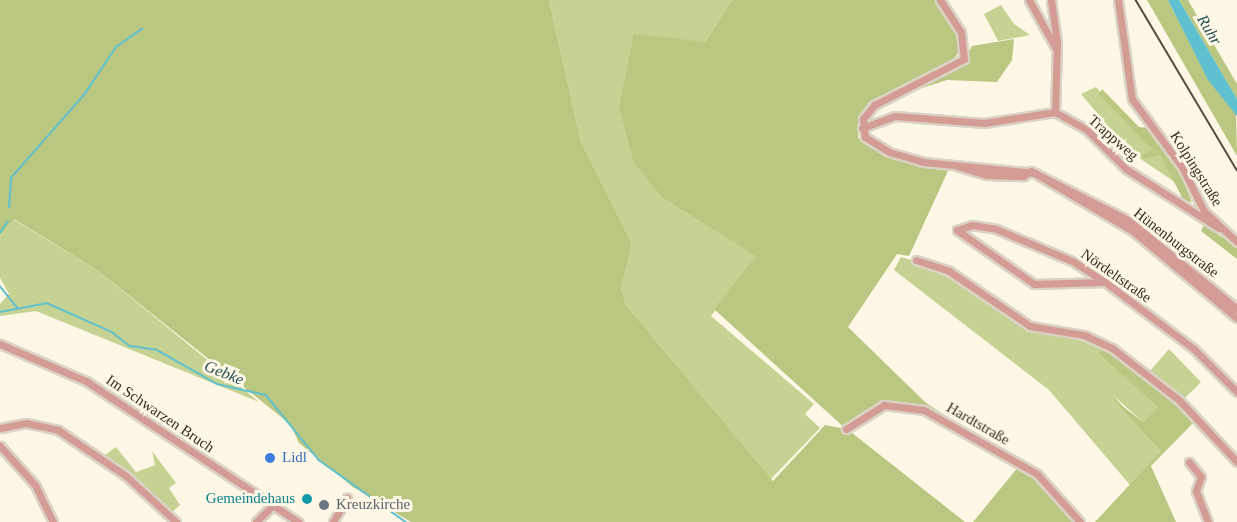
<!DOCTYPE html>
<meta charset="utf-8">
<style>
body{margin:0}
#map{position:relative;width:1237px;height:522px;overflow:hidden;background:#fef7e5;font-family:"Times New Roman",serif}
div>[style]{position:absolute}
[style*='--x']{left:calc(var(--x)*1px);top:calc(var(--y)*1px);width:calc(var(--w)*1px);rotate:calc(var(--a)*1deg)}
.green>*{inset:0;background:#c5d291}
.forest>*{inset:0;background:#b9c781}
.water>*{inset:0;background:#5fc1cf}
.stream>*{height:1.5px;margin:-0.75px;padding:0 0.75px;transform-origin:0.75px;border-radius:0.75px;background:#5fc1cf}
.roads{filter:drop-shadow(2px 0 #dad3c3) drop-shadow(-2px 0 #dad3c3) drop-shadow(0 2px #dad3c3) drop-shadow(0 -2px #dad3c3)}
.street>*{height:7px;margin:-3.5px;padding:0 3.5px;transform-origin:3.5px;border-radius:3.5px;background:#d59c95}
.rail>*{height:1.5px;margin:-0.75px;padding:0 0.75px;transform-origin:0.75px;border-radius:0.75px;background:#524e46}
.dots>*{width:16px;height:16px;translate:-50% -50%;box-sizing:border-box;border:3px solid #fef7e5;border-radius:50%}
span{translate:-50% -50%;white-space:nowrap;text-align:center;line-height:1.15;-webkit-text-stroke:6px #fef7e5;paint-order:stroke}
.street-label{font-size:15px;color:#34312a}
.shop-label{font-size:15px;color:#366cbe}
.left{translate:0 -50%;text-align:left}
.culture-label{font-size:15px;color:#0d838f}
.right{translate:-100% -50%;text-align:right}
.worship-label{font-size:15px;color:#5b616d}
.water-label{font-size:16px;color:#224f55;font-style:italic}
</style>
<div id="map">
<div class="green">
<div style="clip-path:polygon(549px 0,732px 0,705px 42px,664px 199px,757px 256px,711px 316px,814px 404px,805px 414px,820px 428px,771px 479px,626px 305px,621px 288px,632px 244px,581px 142px)"></div>
<div style="clip-path:polygon(1001px 5px,1014px 24px,1030px 35px,998px 41px,984px 14px)"></div>
<div style="clip-path:polygon(1096px 87px,1160px 155px,1176px 183px,1129px 151px,1081px 94px)"></div>
<div style="clip-path:polygon(13px 219px,97px 270px,259px 402px,36px 311px,0 316px,0 304px,9px 294px,0 278px,0 235px)"></div>
<div style="clip-path:polygon(901px 257px,941px 269px,1033px 331px,1071px 335px,1103px 347px,1098px 353px,1159px 407px,1143px 422px,1114px 396px,1161px 451px,1130px 485px,1049px 390px,894px 270px)"></div>
<div style="clip-path:polygon(1169px 349px,1201px 382px,1184px 399px,1150px 371px)"></div>
<div style="clip-path:polygon(116px 447px,136px 472px,155px 465px,152px 451px,176px 483px,169px 488px,180px 505px,172px 512px,105px 455px)"></div>
</div>
<div class="forest">
<div style="clip-path:polygon(0 0,549px 0,581px 142px,632px 244px,621px 288px,626px 305px,773px 481px,825px 425px,846px 429px,714px 309px,756px 256px,664px 199px,634px 163px,619px 107px,634px 34px,705px 42px,732px 0,935px 0,963px 45px,954px 59px,879px 97px,860px 114px,858px 138px,895px 158px,948px 171px,909px 256px,897px 254px,848px 327px,925px 402px,1039px 479px,1078px 522px,973px 522px,1019px 466px,920px 412px,885px 408px,847px 429px,965px 522px,411px 522px,353px 487px,299px 443px,290px 424px,97px 270px,14px 219px,0 235px)"></div>
<div style="clip-path:polygon(1147px 0,1168px 0,1208px 79px,1236px 113px,1237px 156px)"></div>
<div style="clip-path:polygon(1179px 0,1188px 0,1237px 84px,1237px 99px)"></div>
<div style="clip-path:polygon(1014px 39px,1012px 60px,997px 82px,947px 80px,916px 90px,915px 85px,960px 67px,972px 46px)"></div>
<div style="clip-path:polygon(1102px 89px,1139px 127px,1148px 128px,1180px 173px,1192px 202px,1184px 201px,1160px 155px,1144px 159px,1142px 155px,1153px 150px,1099px 95px)"></div>
<div style="clip-path:polygon(1204px 225px,1237px 247px,1237px 259px,1201px 231px)"></div>
<div style="clip-path:polygon(1103px 347px,1196px 420px,1151px 466px,1176px 522px,1095px 522px,1161px 451px,1112px 398px,1143px 422px,1158px 407px,1098px 353px)"></div>
</div>
<div class="water">
<div style="clip-path:polygon(1168px 0,1179px 0,1237px 99px,1237px 116px,1208px 80px)"></div>
</div>
<div class="stream">
<div style="--x:9;--y:208;--w:30;--a:-86"></div>
<div style="--x:11;--y:178;--w:111;--a:-48.7"></div>
<div style="--x:84;--y:95;--w:58;--a:-56.3"></div>
<div style="--x:116;--y:47;--w:32;--a:-35"></div>
<div style="--x:0;--y:233;--w:14;--a:-56"></div>
<div style="--x:0;--y:286;--w:28;--a:51"></div>
<div style="--x:0;--y:312;--w:48;--a:-10.8"></div>
<div style="--x:47;--y:303;--w:71;--a:24"></div>
<div style="--x:112;--y:332;--w:23;--a:38"></div>
<div style="--x:130;--y:346;--w:27;--a:8"></div>
<div style="--x:157;--y:350;--w:69;--a:29.5"></div>
<div style="--x:217;--y:384;--w:50;--a:12.7"></div>
<div style="--x:266;--y:395;--w:84;--a:50.8"></div>
<div style="--x:319;--y:460;--w:107;--a:35.5"></div>
</div>
<div class="roads">
<div class="street">
<div style="--x:940;--y:0;--w:38;--a:57"></div>
<div style="--x:961;--y:32;--w:27;--a:84"></div>
<div style="--x:964;--y:59;--w:101;--a:152.9"></div>
<div style="--x:874;--y:105;--w:18;--a:128"></div>
<div style="--x:863;--y:119;--w:18;--a:84"></div>
<div style="--x:865;--y:137;--w:28;--a:32"></div>
<div style="--x:889;--y:152;--w:35;--a:16"></div>
<div style="--x:923;--y:162;--w:113;--a:5.6"></div>
<div style="--x:1035;--y:173;--w:104;--a:26.8"></div>
<div style="--x:1128;--y:220;--w:141;--a:39.2"></div>
<div style="--x:1029;--y:0;--w:54;--a:61"></div>
<div style="--x:1051;--y:0;--w:42;--a:81.9"></div>
<div style="--x:1057;--y:42;--w:70;--a:91.6"></div>
<div style="--x:1055;--y:112;--w:37;--a:29"></div>
<div style="--x:1087;--y:130;--w:55;--a:45"></div>
<div style="--x:1126;--y:169;--w:110;--a:32.4"></div>
<div style="--x:1118;--y:0;--w:100;--a:82"></div>
<div style="--x:1132;--y:99;--w:84;--a:53.7"></div>
<div style="--x:1182;--y:167;--w:49;--a:63.4"></div>
<div style="--x:1204;--y:211;--w:45;--a:43.2"></div>
<div style="--x:862;--y:128;--w:35;--a:-20"></div>
<div style="--x:895;--y:116;--w:89;--a:4.5"></div>
<div style="--x:984;--y:123;--w:72;--a:-8.8"></div>
<div style="--x:957;--y:166;--w:31;--a:17"></div>
<div style="--x:987;--y:175;--w:36;--a:2"></div>
<div style="--x:1023;--y:176;--w:9;--a:-32"></div>
<div style="--x:1031;--y:171;--w:120;--a:30.6"></div>
<div style="--x:1134;--y:232;--w:134;--a:39.9"></div>
<div style="--x:916;--y:260;--w:35;--a:18"></div>
<div style="--x:949;--y:271;--w:98;--a:34.2"></div>
<div style="--x:1030;--y:326;--w:55;--a:9.5"></div>
<div style="--x:1084;--y:335;--w:31;--a:25"></div>
<div style="--x:1112;--y:348;--w:86;--a:37.9"></div>
<div style="--x:1180;--y:401;--w:83;--a:46.9"></div>
<div style="--x:1105;--y:282;--w:71;--a:178.4"></div>
<div style="--x:1034;--y:284;--w:94;--a:-145"></div>
<div style="--x:957;--y:230;--w:16;--a:-18"></div>
<div style="--x:972;--y:225;--w:24;--a:9"></div>
<div style="--x:996;--y:229;--w:85;--a:22.9"></div>
<div style="--x:1074;--y:262;--w:37;--a:33"></div>
<div style="--x:1105;--y:282;--w:111;--a:37"></div>
<div style="--x:1194;--y:349;--w:61;--a:45"></div>
<div style="--x:0;--y:344;--w:94;--a:23.3"></div>
<div style="--x:86;--y:381;--w:255;--a:33.6"></div>
<div style="--x:0;--y:428;--w:26;--a:-11"></div>
<div style="--x:26;--y:423;--w:33;--a:12"></div>
<div style="--x:58;--y:430;--w:82;--a:34.1"></div>
<div style="--x:126;--y:476;--w:68;--a:42.6"></div>
<div style="--x:846;--y:429;--w:45;--a:-32.3"></div>
<div style="--x:884;--y:405;--w:40;--a:7.1"></div>
<div style="--x:924;--y:410;--w:130;--a:29.5"></div>
<div style="--x:1037;--y:474;--w:64;--a:48.1"></div>
<div style="--x:0;--y:446;--w:52;--a:48.1"></div>
<div style="--x:35;--y:485;--w:41;--a:64.1"></div>
<div style="--x:1189;--y:462;--w:19;--a:51"></div>
<div style="--x:1201;--y:477;--w:15;--a:110"></div>
<div style="--x:1196;--y:491;--w:33;--a:69"></div>
<div style="--x:256;--y:522;--w:24;--a:-45"></div>
<div style="--x:333;--y:522;--w:28;--a:-60"></div>
</div>
</div>
<div class="rail">
<div style="--x:1136;--y:0;--w:198;--a:59.3"></div>
</div>
<div class="dots">
<div style="left:270px;top:458px;background:#3f7fe0"></div>
<div style="left:307px;top:499px;background:#0f9aa8"></div>
<div style="left:324px;top:505px;background:#6b7280"></div>
</div>
<div class="street-label">
<span style="left:1113px;top:138px;rotate:41deg">Trappweg</span>
<span style="left:1196px;top:169px;rotate:58deg">Kolpingstraße</span>
<span style="left:1176px;top:243px;rotate:38deg">Hünenburgstraße</span>
<span style="left:1116px;top:276px;rotate:35deg">Nördeltstraße</span>
<span style="left:160px;top:414px;rotate:34deg">Im Schwarzen Bruch</span>
<span style="left:978px;top:424px;rotate:30deg">Hardtstraße</span>
</div>
<div class="shop-label">
<span class="left" style="left:282px;top:458px">Lidl</span>
</div>
<div class="culture-label">
<span class="right" style="left:295px;top:499px">Gemeindehaus</span>
</div>
<div class="worship-label">
<span class="left" style="left:336px;top:505px">Kreuzkirche</span>
</div>
<div class="water-label">
<span style="left:1209px;top:30px;rotate:59deg">Ruhr</span>
<span style="left:224px;top:373px;rotate:22deg">Gebke</span>
</div>
</div>
